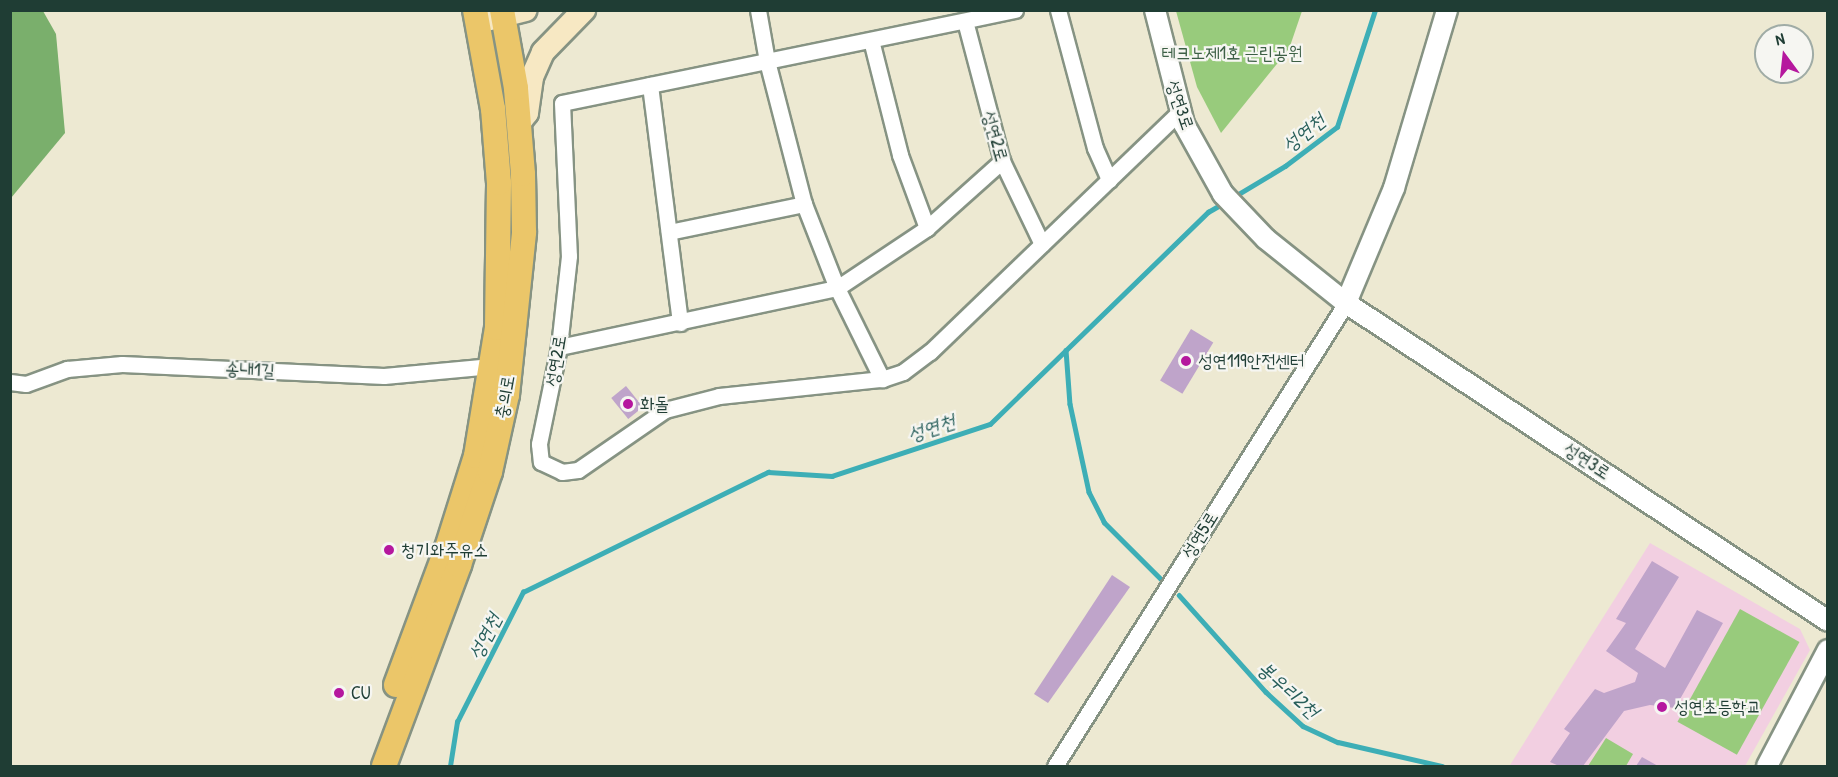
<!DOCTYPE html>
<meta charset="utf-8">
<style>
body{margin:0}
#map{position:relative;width:1838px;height:777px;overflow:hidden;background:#ede9d2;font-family:"Patrick Hand","Poor Story",sans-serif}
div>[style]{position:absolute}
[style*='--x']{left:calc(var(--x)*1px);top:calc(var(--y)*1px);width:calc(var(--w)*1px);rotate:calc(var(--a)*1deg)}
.built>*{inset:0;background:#f2cfe1}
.green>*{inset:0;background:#98cb7c;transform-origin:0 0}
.forest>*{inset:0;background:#7aaf6c}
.stream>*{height:4.5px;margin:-2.25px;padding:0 2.25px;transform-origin:2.25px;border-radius:2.25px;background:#3daeb6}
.building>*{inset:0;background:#bfa4ca;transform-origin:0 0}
.roads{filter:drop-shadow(2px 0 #869383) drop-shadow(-2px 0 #869383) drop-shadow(0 2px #869383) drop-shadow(0 -2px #869383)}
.minor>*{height:15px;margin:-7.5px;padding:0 7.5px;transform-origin:7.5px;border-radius:7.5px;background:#fff}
.tertiary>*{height:20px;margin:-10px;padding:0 10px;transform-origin:10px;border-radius:10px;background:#fff}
.secondary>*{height:22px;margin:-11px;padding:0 11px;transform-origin:11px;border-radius:11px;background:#f7e8c3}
.primary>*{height:24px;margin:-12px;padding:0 12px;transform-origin:12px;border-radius:12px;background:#ebc669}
.dots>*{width:16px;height:16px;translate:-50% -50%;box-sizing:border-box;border:3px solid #f6f6f2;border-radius:50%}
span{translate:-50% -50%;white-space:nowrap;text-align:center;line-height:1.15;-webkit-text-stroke:4.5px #f6f6f2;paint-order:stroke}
.park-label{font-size:18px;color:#3d6046}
.street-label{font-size:18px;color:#1f3d34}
.poi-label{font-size:18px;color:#1f3d34}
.left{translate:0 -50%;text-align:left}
.water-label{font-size:20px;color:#285f5b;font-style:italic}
.frame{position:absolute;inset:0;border:12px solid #1f3d34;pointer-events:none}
.north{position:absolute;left:1754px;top:24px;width:60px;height:60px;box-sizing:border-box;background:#f6f6f2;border:2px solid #a0aca6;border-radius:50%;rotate:345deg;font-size:16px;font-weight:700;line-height:24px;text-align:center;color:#1f3d34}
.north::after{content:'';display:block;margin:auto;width:21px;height:27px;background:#b5179e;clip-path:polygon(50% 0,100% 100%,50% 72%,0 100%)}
</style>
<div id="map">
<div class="built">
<div style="clip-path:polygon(1650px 543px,1800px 629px,1810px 650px,1745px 766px,1510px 765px)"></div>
</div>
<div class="green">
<div style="clip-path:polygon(1176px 11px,1302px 11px,1289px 49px,1221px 133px,1197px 87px)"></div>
<div style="left:1740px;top:609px;width:68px;height:129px;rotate:29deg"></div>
<div style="clip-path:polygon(1606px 738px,1633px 754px,1626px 766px,1588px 766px)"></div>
</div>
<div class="forest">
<div style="clip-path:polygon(11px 10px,43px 11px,56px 34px,65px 133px,11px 198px)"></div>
</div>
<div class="stream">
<div style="--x:1232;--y:198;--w:62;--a:-31.1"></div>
<div style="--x:1285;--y:166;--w:65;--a:-36.9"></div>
<div style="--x:1337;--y:127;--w:123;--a:-72"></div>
<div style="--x:1066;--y:350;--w:54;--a:85.8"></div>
<div style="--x:1070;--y:404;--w:90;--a:77.8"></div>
<div style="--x:1089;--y:492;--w:34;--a:63"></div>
<div style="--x:1104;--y:522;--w:82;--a:45"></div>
<div style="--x:1179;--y:595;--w:130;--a:48.1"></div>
<div style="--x:1266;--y:692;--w:50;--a:42.6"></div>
<div style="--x:1303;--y:726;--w:38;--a:25"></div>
<div style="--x:1338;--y:742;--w:107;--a:13"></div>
<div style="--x:450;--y:766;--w:45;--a:-81"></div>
<div style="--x:457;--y:722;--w:146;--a:-63.1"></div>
<div style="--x:523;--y:592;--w:273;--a:-26.1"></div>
<div style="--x:768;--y:472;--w:64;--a:3.6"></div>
<div style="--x:832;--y:476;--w:166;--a:-18.2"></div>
<div style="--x:990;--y:424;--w:304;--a:-44.2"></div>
<div style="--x:1208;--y:212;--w:20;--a:-30"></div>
</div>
<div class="building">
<div style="left:1191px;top:329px;width:26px;height:60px;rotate:31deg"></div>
<div style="left:626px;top:386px;width:27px;height:19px;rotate:51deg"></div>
<div style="clip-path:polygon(1652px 561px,1679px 577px,1635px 649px,1665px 668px,1697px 610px,1723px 623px,1675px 708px,1650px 705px,1624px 711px,1583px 766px,1559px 766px,1550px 762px,1570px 733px,1564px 729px,1595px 689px,1604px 693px,1635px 682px,1638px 673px,1606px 651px,1626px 623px,1616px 619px)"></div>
<div style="clip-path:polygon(1112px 575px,1130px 587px,1048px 703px,1034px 694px)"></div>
<div style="clip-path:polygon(1642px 757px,1658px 766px,1636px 766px)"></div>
</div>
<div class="roads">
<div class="minor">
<div style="--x:758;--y:10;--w:52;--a:80"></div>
<div style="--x:767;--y:61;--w:148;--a:75.5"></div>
<div style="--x:804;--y:204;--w:90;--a:68.6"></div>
<div style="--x:837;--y:288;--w:102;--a:63.7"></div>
<div style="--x:1015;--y:10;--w:462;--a:168.4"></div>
<div style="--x:562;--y:103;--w:153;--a:87.4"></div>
<div style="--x:569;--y:256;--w:92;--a:96.3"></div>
<div style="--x:559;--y:347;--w:99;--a:101.7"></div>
<div style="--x:539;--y:444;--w:18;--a:84"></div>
<div style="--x:541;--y:462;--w:23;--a:25"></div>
<div style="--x:562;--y:472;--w:16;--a:-7"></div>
<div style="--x:578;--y:470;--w:106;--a:-34.6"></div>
<div style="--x:665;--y:410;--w:56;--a:-14.5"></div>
<div style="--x:719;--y:396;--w:164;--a:-6"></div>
<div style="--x:882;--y:379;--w:22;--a:-18"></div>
<div style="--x:903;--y:372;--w:34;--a:-37"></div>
<div style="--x:930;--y:352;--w:346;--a:-43.9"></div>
<div style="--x:1058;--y:10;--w:143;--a:75"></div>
<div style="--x:1095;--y:148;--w:35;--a:66"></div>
<div style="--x:965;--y:21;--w:145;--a:75.2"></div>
<div style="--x:1002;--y:161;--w:92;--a:64.3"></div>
<div style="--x:871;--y:40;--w:119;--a:75.8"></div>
<div style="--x:900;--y:155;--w:78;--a:69.7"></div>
<div style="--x:650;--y:85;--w:240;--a:82.8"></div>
<div style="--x:669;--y:232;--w:138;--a:-11.7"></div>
<div style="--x:559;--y:347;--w:284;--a:-12"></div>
<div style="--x:837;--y:288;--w:108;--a:-33.7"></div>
<div style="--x:927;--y:228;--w:101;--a:-41.8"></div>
<div style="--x:10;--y:382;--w:16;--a:7"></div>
<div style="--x:26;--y:384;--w:44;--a:-20.1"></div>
<div style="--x:67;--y:369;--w:55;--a:-5.2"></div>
<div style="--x:122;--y:364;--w:262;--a:2.6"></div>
<div style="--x:384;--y:376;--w:108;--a:-5.3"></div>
<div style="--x:1055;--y:766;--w:547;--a:-57.85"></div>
</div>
<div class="tertiary">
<div style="--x:1155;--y:10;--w:118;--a:75.7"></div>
<div style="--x:1184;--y:124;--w:80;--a:60.9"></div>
<div style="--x:1223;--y:194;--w:62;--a:46.3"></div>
<div style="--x:1266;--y:239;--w:102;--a:38.7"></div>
<div style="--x:1346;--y:303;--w:577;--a:33.41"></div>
<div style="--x:1346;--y:303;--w:125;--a:-67.3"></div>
<div style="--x:1394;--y:188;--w:186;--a:-73.4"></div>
<div style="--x:1767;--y:766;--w:131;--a:-62.3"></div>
</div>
<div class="secondary">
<div style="--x:478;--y:22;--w:49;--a:-14"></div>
<div style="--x:520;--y:122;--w:11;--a:-52"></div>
<div style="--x:527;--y:113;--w:36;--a:-82"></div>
<div style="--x:532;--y:77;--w:27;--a:-66"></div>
<div style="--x:543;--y:52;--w:59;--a:-45.7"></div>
</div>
<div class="primary">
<div style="--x:396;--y:685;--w:146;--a:-69.6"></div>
<div style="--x:447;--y:548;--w:96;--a:-72.5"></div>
<div style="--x:476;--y:456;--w:130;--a:-80.7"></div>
<div style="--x:497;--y:328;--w:145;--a:-89.2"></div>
<div style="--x:499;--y:183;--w:74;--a:-94.6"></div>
<div style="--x:493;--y:109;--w:101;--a:-100.3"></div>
<div style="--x:384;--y:766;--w:215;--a:-69.5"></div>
<div style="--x:459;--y:565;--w:98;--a:-71.6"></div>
<div style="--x:490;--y:472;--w:79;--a:-77.6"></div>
<div style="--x:507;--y:395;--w:164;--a:-84"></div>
<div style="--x:524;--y:232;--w:58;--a:-91"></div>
<div style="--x:523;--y:174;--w:86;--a:-94.7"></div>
<div style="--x:516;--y:88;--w:79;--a:-100.2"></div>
</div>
</div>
<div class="dots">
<div style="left:1186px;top:361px;background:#b5179e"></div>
<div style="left:628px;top:404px;background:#b5179e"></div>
<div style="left:389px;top:550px;background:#b5179e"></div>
<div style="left:339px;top:693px;background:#b5179e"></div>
<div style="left:1662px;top:707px;background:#b5179e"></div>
</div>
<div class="park-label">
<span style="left:1232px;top:53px">테크노제1호 근린공원</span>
</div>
<div class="street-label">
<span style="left:1180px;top:105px;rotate:71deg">성연3로</span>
<span style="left:995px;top:136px;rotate:74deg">성연2로</span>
<span style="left:556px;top:361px;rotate:-81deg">성연2로</span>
<span style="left:250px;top:370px;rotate:3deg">송내1길</span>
<span style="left:505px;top:397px;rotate:-80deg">충의로</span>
<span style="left:1587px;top:461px;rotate:33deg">성연3로</span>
<span style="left:1200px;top:535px;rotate:-58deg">성연5로</span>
</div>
<div class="poi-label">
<span class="left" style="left:1198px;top:361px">성연119안전센터</span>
<span class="left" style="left:640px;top:404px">화돌</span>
<span class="left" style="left:401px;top:550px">청기와주유소</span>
<span class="left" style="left:351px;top:693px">CU</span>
<span class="left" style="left:1674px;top:707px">성연초등학교</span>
</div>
<div class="water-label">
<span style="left:1303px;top:132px;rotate:-39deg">성연천</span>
<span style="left:931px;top:427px;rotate:-18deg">성연천</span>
<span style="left:484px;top:636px;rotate:-63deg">성연천</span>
<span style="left:1289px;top:689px;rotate:42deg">봉우리2천</span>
</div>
<div class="frame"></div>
<div class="north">N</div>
</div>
